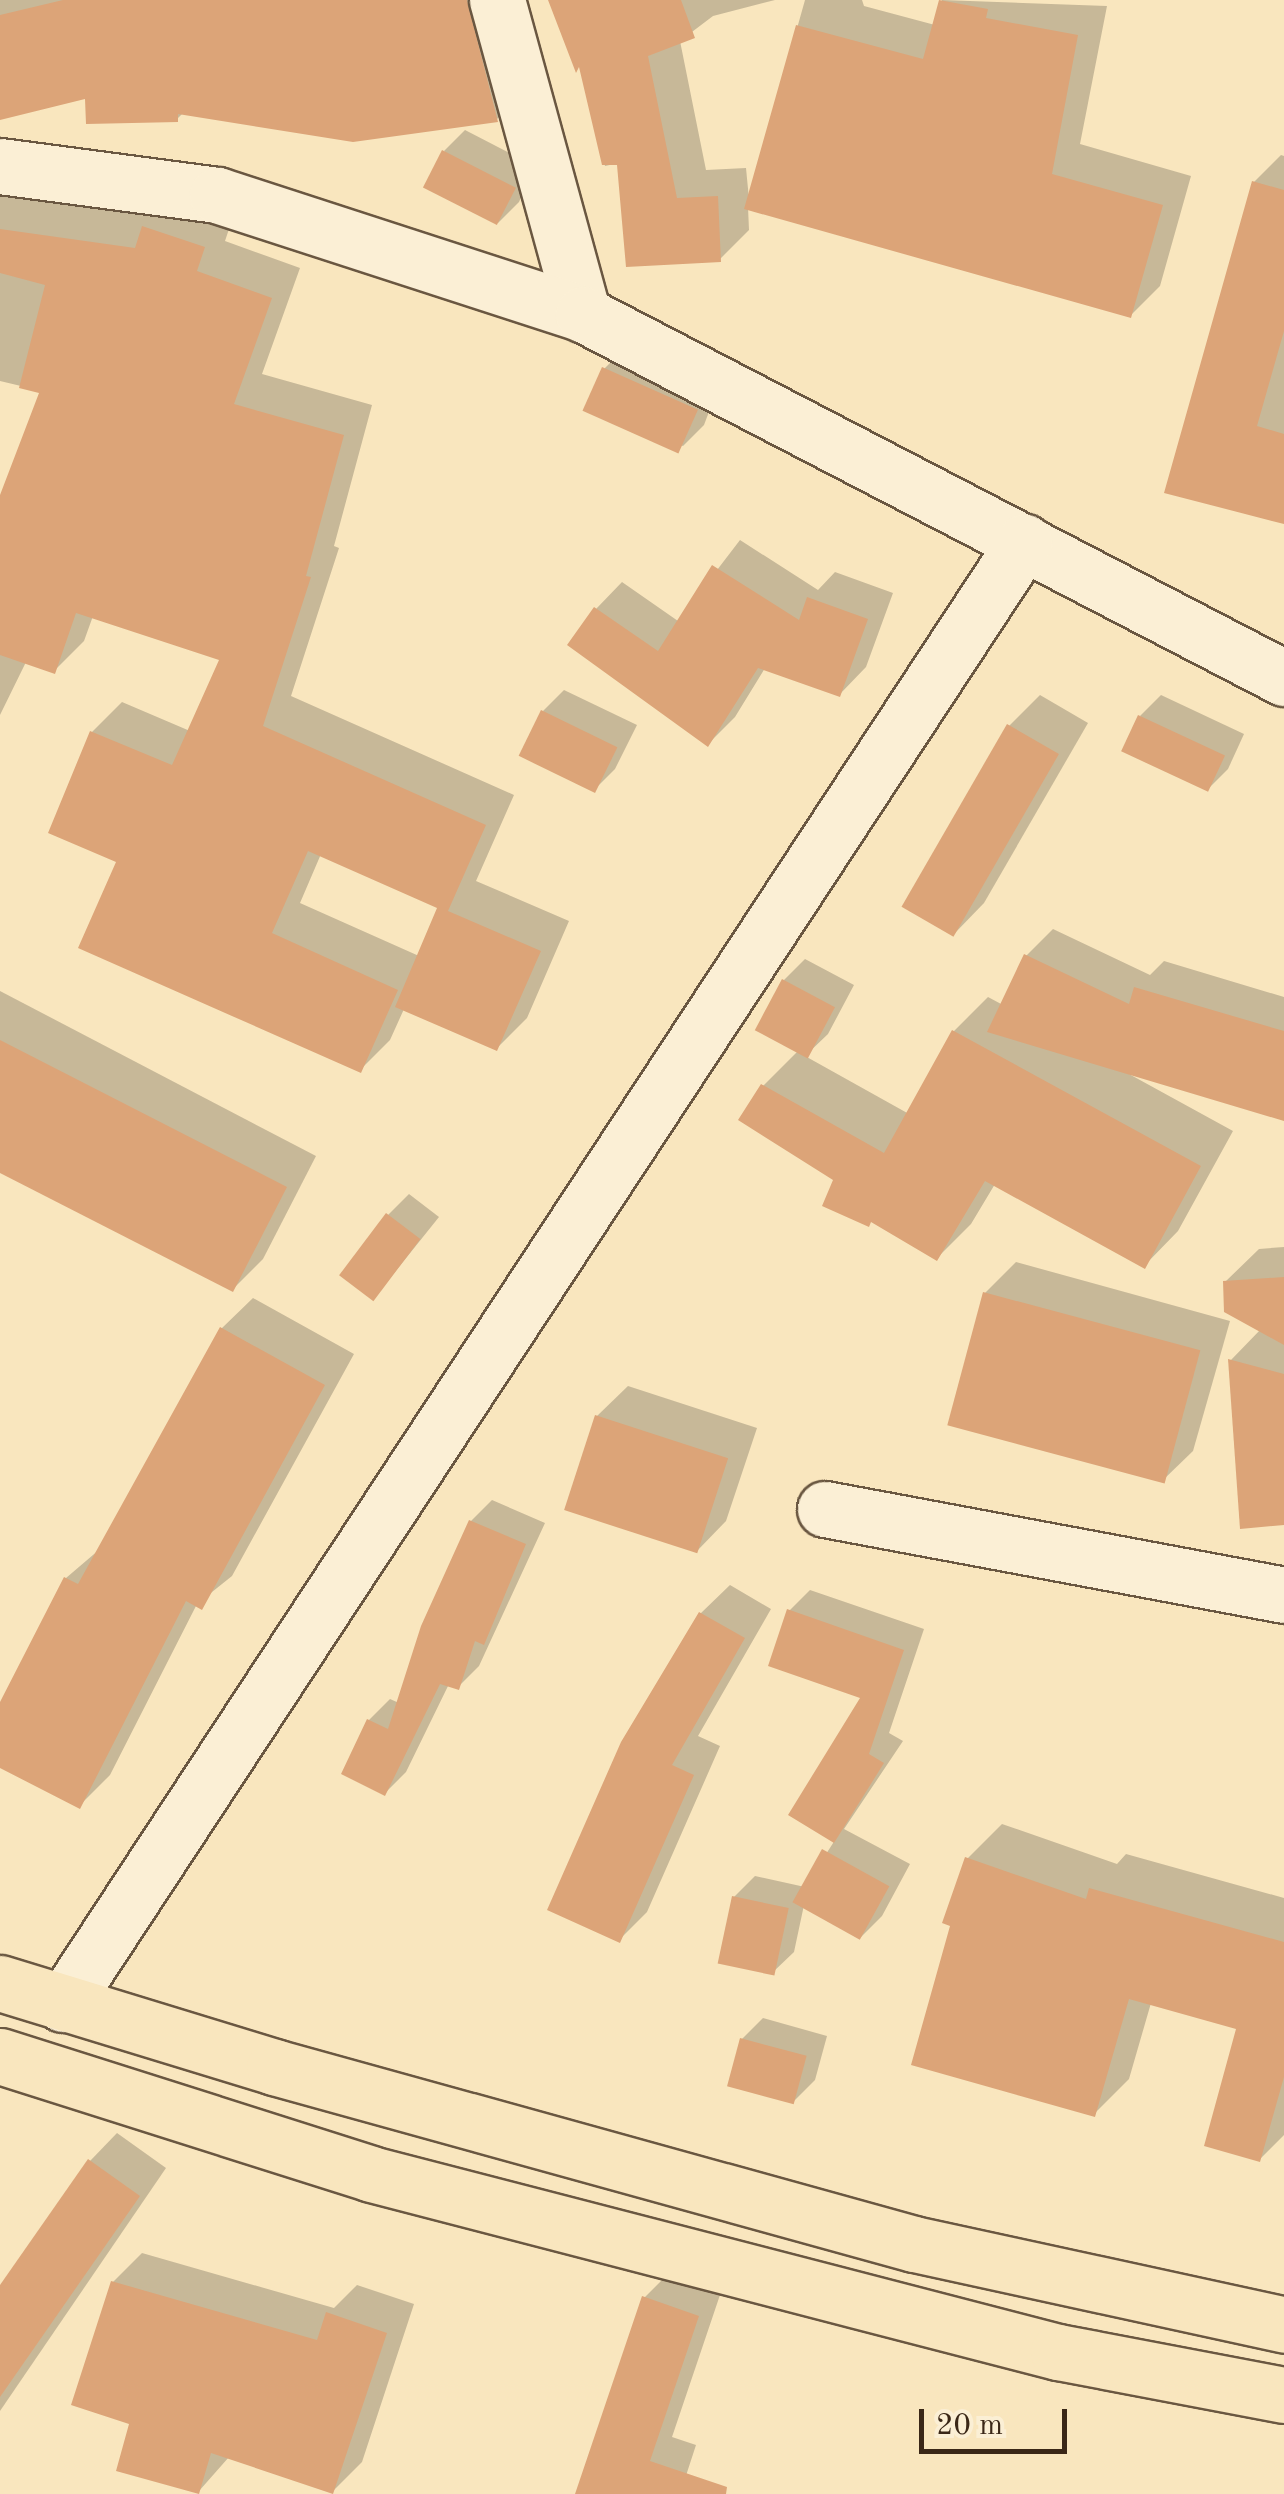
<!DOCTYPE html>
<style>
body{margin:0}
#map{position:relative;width:1284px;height:2494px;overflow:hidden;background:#f9e6be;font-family:"Old Standard TT",serif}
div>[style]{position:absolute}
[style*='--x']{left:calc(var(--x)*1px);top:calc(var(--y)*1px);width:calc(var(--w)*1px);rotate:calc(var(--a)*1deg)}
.shadow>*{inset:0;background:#0003}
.building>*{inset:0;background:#dca478;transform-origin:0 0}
.roads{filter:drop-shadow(2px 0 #6a5741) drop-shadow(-2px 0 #6a5741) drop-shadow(0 2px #6a5741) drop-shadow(0 -2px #6a5741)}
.minor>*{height:55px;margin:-27.5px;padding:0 27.5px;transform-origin:27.5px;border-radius:27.5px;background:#fbefd5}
.highway>*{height:55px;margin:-27.5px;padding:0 27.5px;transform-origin:27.5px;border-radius:27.5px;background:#f9e6be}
span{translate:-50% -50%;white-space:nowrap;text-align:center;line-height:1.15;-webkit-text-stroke:9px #fbefd5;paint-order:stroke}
.scale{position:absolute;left:919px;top:2409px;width:148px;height:45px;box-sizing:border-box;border:5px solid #3a2717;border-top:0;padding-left:12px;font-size:30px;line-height:35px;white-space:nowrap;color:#3a2717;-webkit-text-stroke:8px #fbefd5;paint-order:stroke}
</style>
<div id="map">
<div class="shadow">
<div style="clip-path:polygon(0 0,495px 0,521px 95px,497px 119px,184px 112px,177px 119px,87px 96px,0 117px)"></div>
<div style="clip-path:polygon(551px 0,775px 0,713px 16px,680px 41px,706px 170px,746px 168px,749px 199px,805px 0,862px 0,864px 6px,935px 25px,942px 0,1107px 6px,1080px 144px,1191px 176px,1160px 286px,1130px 316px,748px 207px,749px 230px,720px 259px,619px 163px,605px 166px,581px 64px)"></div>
<div style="clip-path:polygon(465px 130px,535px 166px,519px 202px,498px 223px,444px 151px)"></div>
<div style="clip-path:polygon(1281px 155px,1284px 156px,1284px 522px,1167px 491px,1254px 182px)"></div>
<div style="clip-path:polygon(evenodd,0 177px,66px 195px,64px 204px,155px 217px,174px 197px,233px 217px,225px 241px,300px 268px,262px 374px,372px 405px,334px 546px,339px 548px,291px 696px,514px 795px,476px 881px,569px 921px,527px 1018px,497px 1048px,404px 1009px,390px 1040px,360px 1070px,119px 861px,92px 732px,122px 702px,190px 731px,222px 659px,93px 616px,84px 641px,54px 671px,26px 662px,0 715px,0 508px,42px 391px,0 381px,0 177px,321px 854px,441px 907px,419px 956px,300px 903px,321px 854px)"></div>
<div style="clip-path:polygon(626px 347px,718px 388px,704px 425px,683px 446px,589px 410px,605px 368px)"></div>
<div style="clip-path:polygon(740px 540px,818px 590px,835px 572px,893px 593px,866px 667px,840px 694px,765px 668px,735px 717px,708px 744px,596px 609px,622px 582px,678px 621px)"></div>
<div style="clip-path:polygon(564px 690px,637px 725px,615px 769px,594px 790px,543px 711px)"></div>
<div style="clip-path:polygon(1040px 695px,1088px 723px,984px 903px,954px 934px,1009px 726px)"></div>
<div style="clip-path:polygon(1161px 695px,1244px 734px,1228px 769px,1207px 790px,1140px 716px)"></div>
<div style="clip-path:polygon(1053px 929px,1150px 975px,1164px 961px,1284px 997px,1284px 1118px,1129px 1074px,1233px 1131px,1178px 1231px,1144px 1266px,995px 1184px,971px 1224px,937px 1258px,873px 1220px,763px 1086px,799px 1050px,784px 980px,805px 959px,854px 985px,828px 1034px,805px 1056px,909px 1114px,954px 1031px,988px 997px,1003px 1005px,1026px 956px)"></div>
<div style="clip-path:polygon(0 991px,316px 1156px,263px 1259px,233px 1289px,0 1171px)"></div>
<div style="clip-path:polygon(409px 1194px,439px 1217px,374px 1298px,388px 1215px)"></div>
<div style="clip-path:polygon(1284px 1247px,1284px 1523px,1242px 1526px,1231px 1360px,1261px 1329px,1225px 1282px,1259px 1249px)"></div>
<div style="clip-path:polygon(1016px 1262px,1230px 1321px,1193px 1451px,1162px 1481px,985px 1293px)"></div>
<div style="clip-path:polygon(253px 1298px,354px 1354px,232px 1576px,197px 1604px,110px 1775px,79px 1806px,0 1765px,0 1708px,66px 1578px,100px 1549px,222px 1328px)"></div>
<div style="clip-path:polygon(628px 1386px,757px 1428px,726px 1521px,696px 1552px,597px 1416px)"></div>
<div style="clip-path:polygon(492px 1500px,545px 1523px,479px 1666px,458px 1687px,449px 1684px,406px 1772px,385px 1793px,369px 1720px,390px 1699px,399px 1703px,471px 1521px)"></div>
<div style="clip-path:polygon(730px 1585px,771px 1609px,698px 1736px,720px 1746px,647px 1912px,619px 1940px,623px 1743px,701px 1613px)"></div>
<div style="clip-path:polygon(810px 1590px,924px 1629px,889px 1733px,903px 1741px,844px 1829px,910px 1864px,882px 1916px,861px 1937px,804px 1905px,794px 1952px,772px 1973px,734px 1897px,755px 1876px,805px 1887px,835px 1840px,864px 1697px,789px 1611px)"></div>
<div style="clip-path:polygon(1002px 1824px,1117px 1864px,1126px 1854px,1284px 1898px,1284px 2135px,1260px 2159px,1239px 2027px,1151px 2003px,1129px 2079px,1094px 2114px,953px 1925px,967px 1859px)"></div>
<div style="clip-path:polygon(763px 2018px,827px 2036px,815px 2080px,794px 2101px,742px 2039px)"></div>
<div style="clip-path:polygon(117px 2133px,166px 2168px,0 2411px,0 2289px,90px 2161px)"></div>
<div style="clip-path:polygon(142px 2253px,334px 2308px,357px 2285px,414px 2304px,362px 2462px,333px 2491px,229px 2457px,199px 2491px,132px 2422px,113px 2282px)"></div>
<div style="clip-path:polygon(668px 2274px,721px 2292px,672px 2437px,696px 2445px,680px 2494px,576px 2494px,644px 2298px)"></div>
</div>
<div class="building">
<div style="clip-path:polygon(63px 0,467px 0,498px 122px,353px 142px,178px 114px,178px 122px,86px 124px,85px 99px,0 120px,0 15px)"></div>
<div style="clip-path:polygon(548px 0,681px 0,695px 38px,648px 56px,677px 198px,718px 196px,721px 262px,626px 267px,617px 165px,602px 165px,579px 67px,576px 73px)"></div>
<div style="clip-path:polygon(939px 0,988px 9px,986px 18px,1078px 35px,1052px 174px,1163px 205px,1131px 318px,744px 209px,796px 25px,923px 59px)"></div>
<div style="left:442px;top:150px;width:83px;height:42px;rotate:27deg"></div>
<div style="clip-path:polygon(1252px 181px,1284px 190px,1284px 331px,1257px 426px,1284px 434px,1284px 524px,1164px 493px)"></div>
<div style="clip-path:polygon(142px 226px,205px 247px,197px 271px,272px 298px,234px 404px,344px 435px,306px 576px,311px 577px,263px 726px,486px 825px,448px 911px,541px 951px,497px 1051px,395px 1007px,437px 908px,308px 851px,272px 933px,398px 990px,361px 1073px,78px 948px,116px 862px,48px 833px,90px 731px,172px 765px,219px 660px,76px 613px,55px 674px,0 655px,0 495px,39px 393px,19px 388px,45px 285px,0 273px,0 229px,135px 248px)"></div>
<div style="left:602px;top:367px;width:105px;height:48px;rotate:24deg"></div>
<div style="clip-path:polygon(712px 565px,799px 620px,807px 597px,868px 619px,840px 697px,758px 668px,708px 747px,567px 645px,594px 607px,658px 651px)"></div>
<div style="left:541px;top:710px;width:85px;height:51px;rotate:26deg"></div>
<div style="left:1138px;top:715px;width:96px;height:40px;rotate:25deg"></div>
<div style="left:1007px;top:724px;width:60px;height:211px;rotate:30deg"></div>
<div style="clip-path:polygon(1024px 954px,1129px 1004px,1134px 987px,1284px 1031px,1284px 1121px,987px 1032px)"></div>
<div style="left:782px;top:979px;width:60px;height:58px;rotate:28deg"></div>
<div style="clip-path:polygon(952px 1030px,1201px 1166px,1145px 1269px,985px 1181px,937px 1261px,871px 1222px,869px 1227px,822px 1206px,833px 1180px,738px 1120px,761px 1084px,884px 1153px)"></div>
<div style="clip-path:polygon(0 1040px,287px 1187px,233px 1292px,0 1173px)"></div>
<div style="left:386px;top:1213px;width:43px;height:78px;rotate:37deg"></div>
<div style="clip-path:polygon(1284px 1277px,1284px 1345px,1224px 1312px,1223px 1281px)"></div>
<div style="left:983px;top:1292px;width:225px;height:138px;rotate:15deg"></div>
<div style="clip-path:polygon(220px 1327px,325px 1385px,202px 1610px,186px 1601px,80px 1809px,0 1768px,0 1702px,64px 1577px,78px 1584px)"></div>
<div style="clip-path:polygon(1228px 1359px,1284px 1374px,1284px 1525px,1240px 1529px)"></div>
<div style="left:595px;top:1415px;width:140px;height:100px;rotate:18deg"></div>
<div style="clip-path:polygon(469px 1520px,526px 1544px,484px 1645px,475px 1641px,459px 1690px,440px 1684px,385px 1796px,341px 1774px,367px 1719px,388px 1729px,421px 1626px)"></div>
<div style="clip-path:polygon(787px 1609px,904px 1650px,869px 1754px,884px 1763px,834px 1843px,788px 1815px,860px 1698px,768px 1666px)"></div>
<div style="clip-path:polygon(699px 1612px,745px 1638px,672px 1765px,694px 1775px,620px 1943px,547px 1910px,621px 1742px)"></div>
<div style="left:822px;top:1849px;width:77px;height:61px;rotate:29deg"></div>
<div style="clip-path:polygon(965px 1857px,1086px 1899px,1089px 1888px,1284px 1942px,1284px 2077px,1260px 2162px,1204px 2146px,1236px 2029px,1129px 1999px,1095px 2117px,911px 2065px,950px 1926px,942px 1923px)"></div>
<div style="left:732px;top:1896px;width:58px;height:69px;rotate:12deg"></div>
<div style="left:740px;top:2038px;width:69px;height:50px;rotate:15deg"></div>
<div style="clip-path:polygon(88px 2159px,140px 2196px,0 2397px,0 2285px)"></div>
<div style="clip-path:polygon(111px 2281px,317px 2340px,326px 2312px,387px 2333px,333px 2494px,211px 2453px,199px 2494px,116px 2471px,129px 2424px,71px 2405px)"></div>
<div style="clip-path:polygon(642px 2296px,699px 2316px,650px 2461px,727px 2487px,726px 2494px,575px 2494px)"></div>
</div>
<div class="roads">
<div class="minor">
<div style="--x:497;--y:0;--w:326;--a:74.7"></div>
<div style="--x:0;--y:166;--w:219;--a:7.6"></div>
<div style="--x:217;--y:195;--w:385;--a:18"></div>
<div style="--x:583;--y:314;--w:790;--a:27.44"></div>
<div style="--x:825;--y:1509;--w:467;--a:10.6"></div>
<div style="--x:63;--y:2004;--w:1750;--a:-56.68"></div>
</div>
<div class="highway">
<div style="--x:0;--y:1983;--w:287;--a:17"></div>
<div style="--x:274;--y:2067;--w:664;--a:15.46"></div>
<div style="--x:914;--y:2244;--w:379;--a:12.3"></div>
<div style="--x:0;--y:2056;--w:389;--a:17.6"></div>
<div style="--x:371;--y:2174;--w:710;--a:14.53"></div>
<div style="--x:1058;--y:2352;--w:230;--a:10.8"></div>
</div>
</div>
<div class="scale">20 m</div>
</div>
